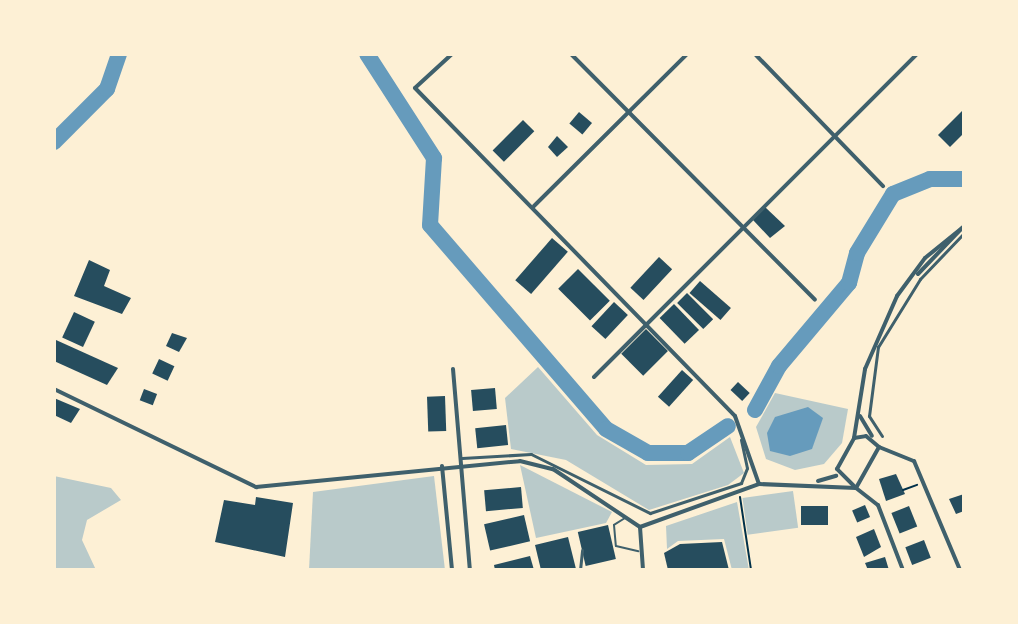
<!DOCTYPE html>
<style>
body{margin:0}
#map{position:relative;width:1018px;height:624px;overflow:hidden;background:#fdf0d5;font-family:"IBM Plex Sans",sans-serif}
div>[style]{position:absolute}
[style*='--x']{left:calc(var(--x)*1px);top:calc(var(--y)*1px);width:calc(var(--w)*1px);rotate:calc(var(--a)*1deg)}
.green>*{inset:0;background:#b9caca;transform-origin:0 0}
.water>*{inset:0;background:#669bbc}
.river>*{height:16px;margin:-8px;padding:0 8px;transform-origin:8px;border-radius:8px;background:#669bbc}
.building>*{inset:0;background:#264d5e;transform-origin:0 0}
.path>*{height:2px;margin:-1px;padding:0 1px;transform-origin:1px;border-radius:1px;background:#003049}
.service>*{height:2px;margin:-1px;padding:0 1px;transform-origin:1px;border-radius:1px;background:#3f606c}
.pedestrian>*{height:3px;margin:-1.5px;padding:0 1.5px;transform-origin:1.5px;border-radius:1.5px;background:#3f606c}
.minor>*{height:4px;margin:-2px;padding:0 2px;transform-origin:2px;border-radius:2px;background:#3f606c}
span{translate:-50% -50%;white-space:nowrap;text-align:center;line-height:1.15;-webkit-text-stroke:8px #fdf0d5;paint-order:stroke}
.frame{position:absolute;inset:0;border:56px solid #fdf0d5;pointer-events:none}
</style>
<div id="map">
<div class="green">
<div style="clip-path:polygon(538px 367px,597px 435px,646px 465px,692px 464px,730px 437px,744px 473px,728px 485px,649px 510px,566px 460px,511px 449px,505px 398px)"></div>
<div style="clip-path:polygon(775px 393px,848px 409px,842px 443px,824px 464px,795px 470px,766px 459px,756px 427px)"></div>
<div style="clip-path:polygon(520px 465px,612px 512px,606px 523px,536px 538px)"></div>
<div style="clip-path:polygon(54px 476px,111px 488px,121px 500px,87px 520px,82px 540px,96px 570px,54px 570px)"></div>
<div style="clip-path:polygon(434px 476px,445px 570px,309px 570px,313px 492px)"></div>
<div style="left:793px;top:491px;width:37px;height:51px;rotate:82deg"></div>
<div style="clip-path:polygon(737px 502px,749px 570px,732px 570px,724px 539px,678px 541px,667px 549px,666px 526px)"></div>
</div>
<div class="water">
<div style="clip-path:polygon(808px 407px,823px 418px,812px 449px,790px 456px,770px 451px,767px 433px,775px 417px)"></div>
</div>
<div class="river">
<div style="--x:367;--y:54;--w:124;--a:57.2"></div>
<div style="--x:434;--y:158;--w:67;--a:93.4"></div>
<div style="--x:430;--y:225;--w:269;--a:49.2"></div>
<div style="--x:606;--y:429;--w:48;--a:29.7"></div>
<div style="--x:648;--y:453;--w:40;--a:0"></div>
<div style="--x:688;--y:453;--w:48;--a:-34"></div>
<div style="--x:54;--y:142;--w:75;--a:-45"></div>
<div style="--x:107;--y:89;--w:37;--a:-71"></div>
<div style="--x:755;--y:410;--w:50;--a:-61.4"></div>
<div style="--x:779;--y:366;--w:109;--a:-49.9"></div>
<div style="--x:849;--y:283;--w:31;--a:-75"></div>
<div style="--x:857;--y:253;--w:69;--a:-58.6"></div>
<div style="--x:893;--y:194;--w:40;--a:-22"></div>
<div style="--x:930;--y:179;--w:34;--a:0"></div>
</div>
<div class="building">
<div style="clip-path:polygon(964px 109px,964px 133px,950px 147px,938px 135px)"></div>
<div style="left:579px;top:112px;width:17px;height:15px;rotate:40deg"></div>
<div style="left:523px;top:120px;width:16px;height:43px;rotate:45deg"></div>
<div style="clip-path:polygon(557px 136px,568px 147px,557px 157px,548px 147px)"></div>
<div style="clip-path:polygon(765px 207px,785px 226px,770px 238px,753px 220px)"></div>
<div style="left:552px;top:238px;width:21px;height:56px;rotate:41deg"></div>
<div style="left:659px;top:257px;width:18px;height:42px;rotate:43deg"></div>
<div style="clip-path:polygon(89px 260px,110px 270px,104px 286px,131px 298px,122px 314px,74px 296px)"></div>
<div style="left:578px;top:269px;width:45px;height:28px;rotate:45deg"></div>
<div style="left:700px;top:281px;width:41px;height:16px;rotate:41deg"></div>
<div style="left:687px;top:293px;width:37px;height:14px;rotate:45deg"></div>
<div style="left:614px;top:302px;width:19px;height:33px;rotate:43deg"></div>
<div style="left:674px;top:304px;width:36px;height:20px;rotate:46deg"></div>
<div style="left:74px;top:312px;width:23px;height:28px;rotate:25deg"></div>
<div style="left:646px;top:329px;width:31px;height:35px;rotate:45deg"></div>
<div style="clip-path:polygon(172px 333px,187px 338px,179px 352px,166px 346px)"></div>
<div style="clip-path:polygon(56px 340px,118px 368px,107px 385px,54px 361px)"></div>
<div style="left:159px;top:359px;width:17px;height:16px;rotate:25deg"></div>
<div style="left:682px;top:370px;width:15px;height:36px;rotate:42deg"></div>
<div style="left:738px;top:382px;width:16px;height:11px;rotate:43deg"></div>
<div style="left:495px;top:388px;width:21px;height:24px;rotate:85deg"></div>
<div style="left:144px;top:389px;width:14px;height:12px;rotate:21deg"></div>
<div style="left:445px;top:396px;width:35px;height:18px;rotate:88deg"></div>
<div style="clip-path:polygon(54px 398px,80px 409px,71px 423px,54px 415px)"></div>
<div style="left:506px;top:425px;width:20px;height:31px;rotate:84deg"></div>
<div style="clip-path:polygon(896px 474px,905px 494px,886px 501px,879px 479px)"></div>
<div style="left:521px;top:487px;width:21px;height:37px;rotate:85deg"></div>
<div style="clip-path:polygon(964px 494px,964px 511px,956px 514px,949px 499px)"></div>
<div style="clip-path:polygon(256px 497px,293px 503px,285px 557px,215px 542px,224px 500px,255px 505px)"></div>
<div style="left:865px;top:505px;width:13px;height:14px;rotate:67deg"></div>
<div style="left:801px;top:506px;width:27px;height:19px"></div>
<div style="left:909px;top:506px;width:22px;height:19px;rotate:68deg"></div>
<div style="left:524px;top:515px;width:27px;height:41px;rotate:77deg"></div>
<div style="left:608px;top:525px;width:35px;height:31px;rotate:77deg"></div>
<div style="clip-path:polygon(874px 529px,881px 547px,864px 557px,856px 537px)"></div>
<div style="clip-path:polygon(568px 537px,576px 569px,541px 570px,535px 545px)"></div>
<div style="left:924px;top:540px;width:19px;height:20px;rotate:69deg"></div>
<div style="clip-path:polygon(722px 542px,729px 570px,668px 570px,664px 553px,680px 544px)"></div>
<div style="clip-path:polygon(530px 556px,534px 570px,495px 570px,494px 565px)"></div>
<div style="clip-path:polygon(885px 557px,889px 570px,868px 570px,865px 563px)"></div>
</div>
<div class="path">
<div style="--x:903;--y:490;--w:15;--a:-20"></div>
<div style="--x:740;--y:497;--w:74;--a:81.4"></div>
</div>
<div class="service">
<div style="--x:625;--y:518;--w:13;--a:148"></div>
<div style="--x:614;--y:525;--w:21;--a:85"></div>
<div style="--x:616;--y:546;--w:23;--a:13"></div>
</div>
<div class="pedestrian">
<div style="--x:882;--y:436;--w:24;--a:-123"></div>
<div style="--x:869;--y:416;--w:70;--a:-82.6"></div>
<div style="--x:878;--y:347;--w:80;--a:-58.3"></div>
<div style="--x:920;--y:279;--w:64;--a:-46.3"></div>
<div style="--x:462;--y:458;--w:69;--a:-3.3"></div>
<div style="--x:531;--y:454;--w:133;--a:26.4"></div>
<div style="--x:650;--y:513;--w:96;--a:-18.2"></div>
<div style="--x:741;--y:483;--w:16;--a:-68"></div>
<div style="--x:747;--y:468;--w:29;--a:-102"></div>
<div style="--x:580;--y:570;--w:20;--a:-84"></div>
</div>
<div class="minor">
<div style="--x:452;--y:54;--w:50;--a:137.4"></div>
<div style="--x:415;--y:88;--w:458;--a:45.7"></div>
<div style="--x:735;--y:416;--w:72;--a:70.6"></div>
<div style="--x:571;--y:54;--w:346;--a:45.2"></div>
<div style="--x:755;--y:54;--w:184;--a:45.9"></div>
<div style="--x:534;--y:206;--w:216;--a:-44.8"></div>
<div style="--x:918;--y:274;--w:66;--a:-46.2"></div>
<div style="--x:453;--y:369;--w:202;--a:85.2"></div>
<div style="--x:594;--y:377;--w:457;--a:-45"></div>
<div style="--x:54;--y:389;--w:225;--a:25.9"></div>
<div style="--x:256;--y:487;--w:265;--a:-5.6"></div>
<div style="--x:520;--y:461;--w:34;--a:14"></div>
<div style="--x:553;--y:469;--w:105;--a:33.7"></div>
<div style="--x:860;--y:416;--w:23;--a:59"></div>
<div style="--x:866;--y:436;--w:17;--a:40"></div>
<div style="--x:879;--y:447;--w:47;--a:119.3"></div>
<div style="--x:856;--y:488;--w:27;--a:-135"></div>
<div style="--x:837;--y:469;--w:35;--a:-61"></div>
<div style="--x:854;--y:438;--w:12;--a:-9"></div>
<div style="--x:854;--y:438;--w:70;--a:-80.9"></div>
<div style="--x:865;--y:369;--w:80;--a:-66.3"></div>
<div style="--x:897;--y:296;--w:47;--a:-53.6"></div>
<div style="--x:925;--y:258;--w:48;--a:-39"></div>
<div style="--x:879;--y:447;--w:38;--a:22"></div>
<div style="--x:914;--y:461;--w:118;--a:67.1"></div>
<div style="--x:442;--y:466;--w:104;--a:84.5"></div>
<div style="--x:818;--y:481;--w:19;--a:-16"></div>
<div style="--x:640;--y:527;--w:127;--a:-19.9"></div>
<div style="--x:759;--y:484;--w:97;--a:2.4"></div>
<div style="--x:856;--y:488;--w:28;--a:38"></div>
<div style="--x:878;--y:505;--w:70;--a:69"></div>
<div style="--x:640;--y:527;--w:43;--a:86"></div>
</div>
<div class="frame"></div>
</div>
